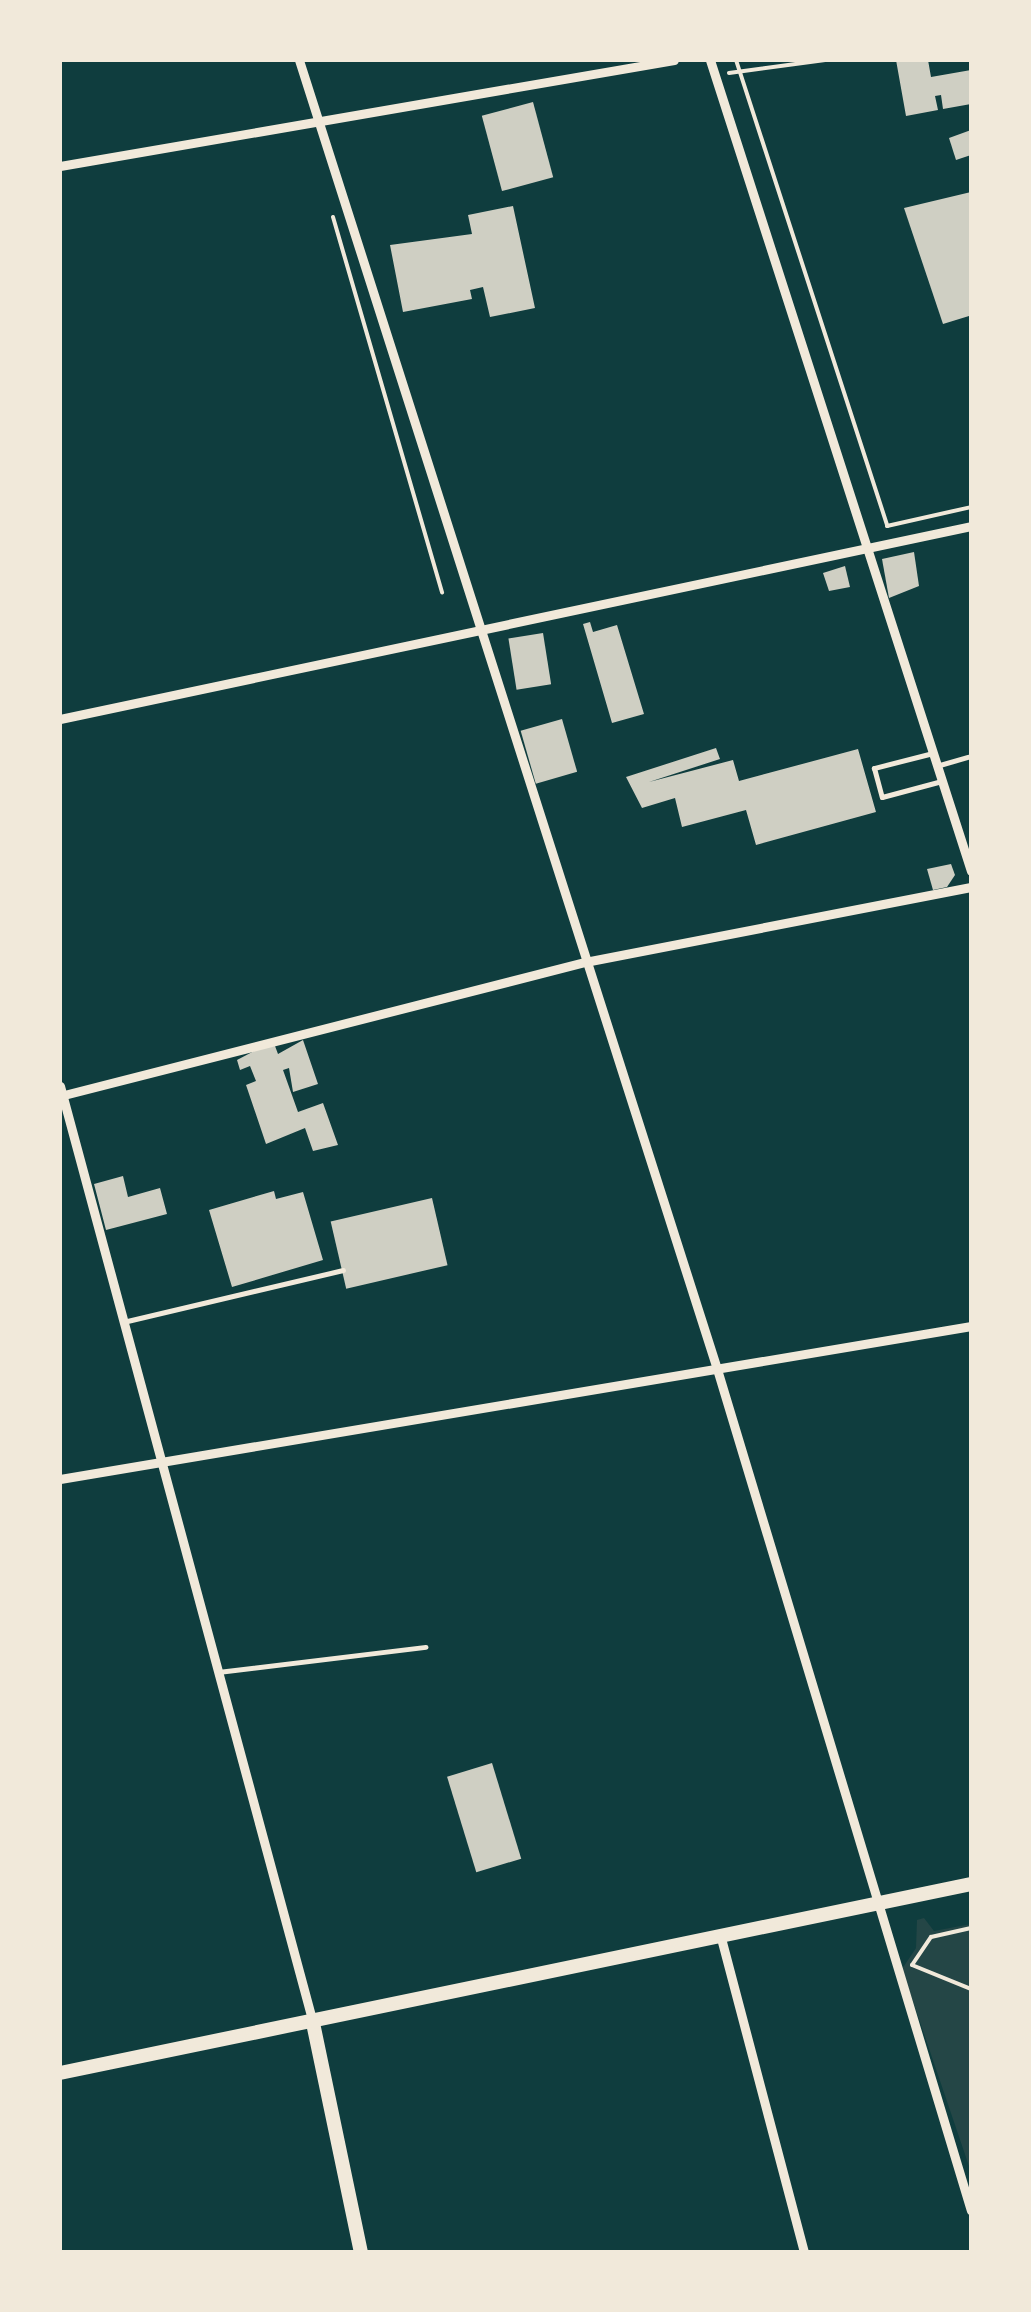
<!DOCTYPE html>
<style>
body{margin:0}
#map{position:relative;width:1031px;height:2312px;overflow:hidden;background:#0f3d3e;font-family:"Alegreya Sans",sans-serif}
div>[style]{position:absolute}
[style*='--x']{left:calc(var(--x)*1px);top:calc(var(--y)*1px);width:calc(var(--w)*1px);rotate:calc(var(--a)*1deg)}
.green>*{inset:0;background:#244646}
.building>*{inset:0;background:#cfcfc3;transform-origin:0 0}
.path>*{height:4px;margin:-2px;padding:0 2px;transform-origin:2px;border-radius:2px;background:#f1e9da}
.service>*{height:5px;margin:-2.5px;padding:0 2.5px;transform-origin:2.5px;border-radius:2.5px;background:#f1e9da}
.minor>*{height:9px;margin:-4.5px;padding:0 4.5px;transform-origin:4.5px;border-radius:4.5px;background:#f1e9da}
.secondary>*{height:14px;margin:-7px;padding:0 7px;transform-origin:7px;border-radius:7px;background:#f1e9da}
span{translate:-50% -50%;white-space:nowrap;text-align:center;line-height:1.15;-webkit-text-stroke:8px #f1e9da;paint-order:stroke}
.frame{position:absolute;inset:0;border:62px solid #f1e9da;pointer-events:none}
</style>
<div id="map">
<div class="green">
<div style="clip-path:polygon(924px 1918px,934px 1931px,971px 1924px,971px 2172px,902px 1969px,916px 1948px,917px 1920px)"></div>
</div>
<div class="building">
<div style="clip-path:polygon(896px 60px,928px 60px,931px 77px,971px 70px,971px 104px,943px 109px,941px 95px,935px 96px,938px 110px,906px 116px)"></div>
<div style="left:533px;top:102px;width:78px;height:53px;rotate:75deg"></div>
<div style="clip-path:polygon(971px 130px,971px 155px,956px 160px,949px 138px)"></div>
<div style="clip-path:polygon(971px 192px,971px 308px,969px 316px,943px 324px,904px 208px)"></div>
<div style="clip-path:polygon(513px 206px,535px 308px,490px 317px,483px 287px,470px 290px,472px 299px,403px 312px,390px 245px,472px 234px,468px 215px)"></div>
<div style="clip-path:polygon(914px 552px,919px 586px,889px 598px,882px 559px)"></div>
<div style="clip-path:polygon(845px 566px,850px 587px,829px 591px,823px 573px)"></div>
<div style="clip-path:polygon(590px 622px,593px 632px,617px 625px,644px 714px,612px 723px,583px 624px)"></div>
<div style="left:543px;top:633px;width:52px;height:35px;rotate:81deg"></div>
<div style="left:562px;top:719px;width:55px;height:43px;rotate:74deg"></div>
<div style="clip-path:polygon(716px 748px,720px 759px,649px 782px,733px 760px,739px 781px,858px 749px,876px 812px,756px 845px,746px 810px,682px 827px,675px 798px,642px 808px,626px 777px)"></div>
<div style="clip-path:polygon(951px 864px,955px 875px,947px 887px,933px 890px,927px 869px)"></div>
<div style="clip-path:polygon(303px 1040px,318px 1084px,293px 1092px,289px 1068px,283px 1070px,298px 1112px,323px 1103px,338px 1145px,313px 1151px,305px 1128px,266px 1144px,246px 1085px,256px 1081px,250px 1066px,240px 1070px,237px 1060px,262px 1047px,275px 1046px,278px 1054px)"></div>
<div style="clip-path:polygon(123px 1176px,128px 1197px,160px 1188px,167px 1214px,106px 1230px,94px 1184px)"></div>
<div style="clip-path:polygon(274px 1191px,276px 1199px,303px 1192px,323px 1260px,232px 1287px,209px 1210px)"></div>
<div style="left:432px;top:1198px;width:69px;height:104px;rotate:77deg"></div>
<div style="left:492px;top:1763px;width:100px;height:47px;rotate:73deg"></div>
</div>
<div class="path">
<div style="--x:736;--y:60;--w:490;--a:72"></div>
<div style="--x:887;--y:526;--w:86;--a:-12.7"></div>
<div style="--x:729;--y:73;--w:97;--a:-7.7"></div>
<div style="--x:333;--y:217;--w:391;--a:73.8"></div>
<div style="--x:912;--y:1965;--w:34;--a:-56"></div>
<div style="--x:931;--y:1937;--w:41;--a:-12.7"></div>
<div style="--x:912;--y:1965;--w:64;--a:22.1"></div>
</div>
<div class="service">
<div style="--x:929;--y:754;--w:57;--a:165.7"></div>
<div style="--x:874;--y:768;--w:30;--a:75"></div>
<div style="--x:882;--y:797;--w:58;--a:-15"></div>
<div style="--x:936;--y:766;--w:33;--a:-16"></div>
<div style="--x:123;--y:1322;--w:226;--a:-13.3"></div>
<div style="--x:218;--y:1672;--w:209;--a:-6.9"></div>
</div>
<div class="minor">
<div style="--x:299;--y:60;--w:1374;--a:72.29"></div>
<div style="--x:717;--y:1369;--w:879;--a:73.21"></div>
<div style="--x:710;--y:60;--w:852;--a:72.16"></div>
<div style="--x:60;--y:166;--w:623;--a:-9.79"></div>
<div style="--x:60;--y:719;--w:931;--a:-11.96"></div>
<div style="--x:60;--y:1086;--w:971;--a:74.89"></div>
<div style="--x:60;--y:1096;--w:542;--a:-14.32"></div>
<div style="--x:585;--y:962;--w:393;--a:-11"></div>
<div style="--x:60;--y:1479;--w:924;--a:-9.53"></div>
<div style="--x:721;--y:1938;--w:325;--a:75.2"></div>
</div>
<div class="secondary">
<div style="--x:313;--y:2023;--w:234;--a:78.2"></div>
<div style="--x:60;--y:2073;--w:930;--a:-11.72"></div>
</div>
<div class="frame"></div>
</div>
